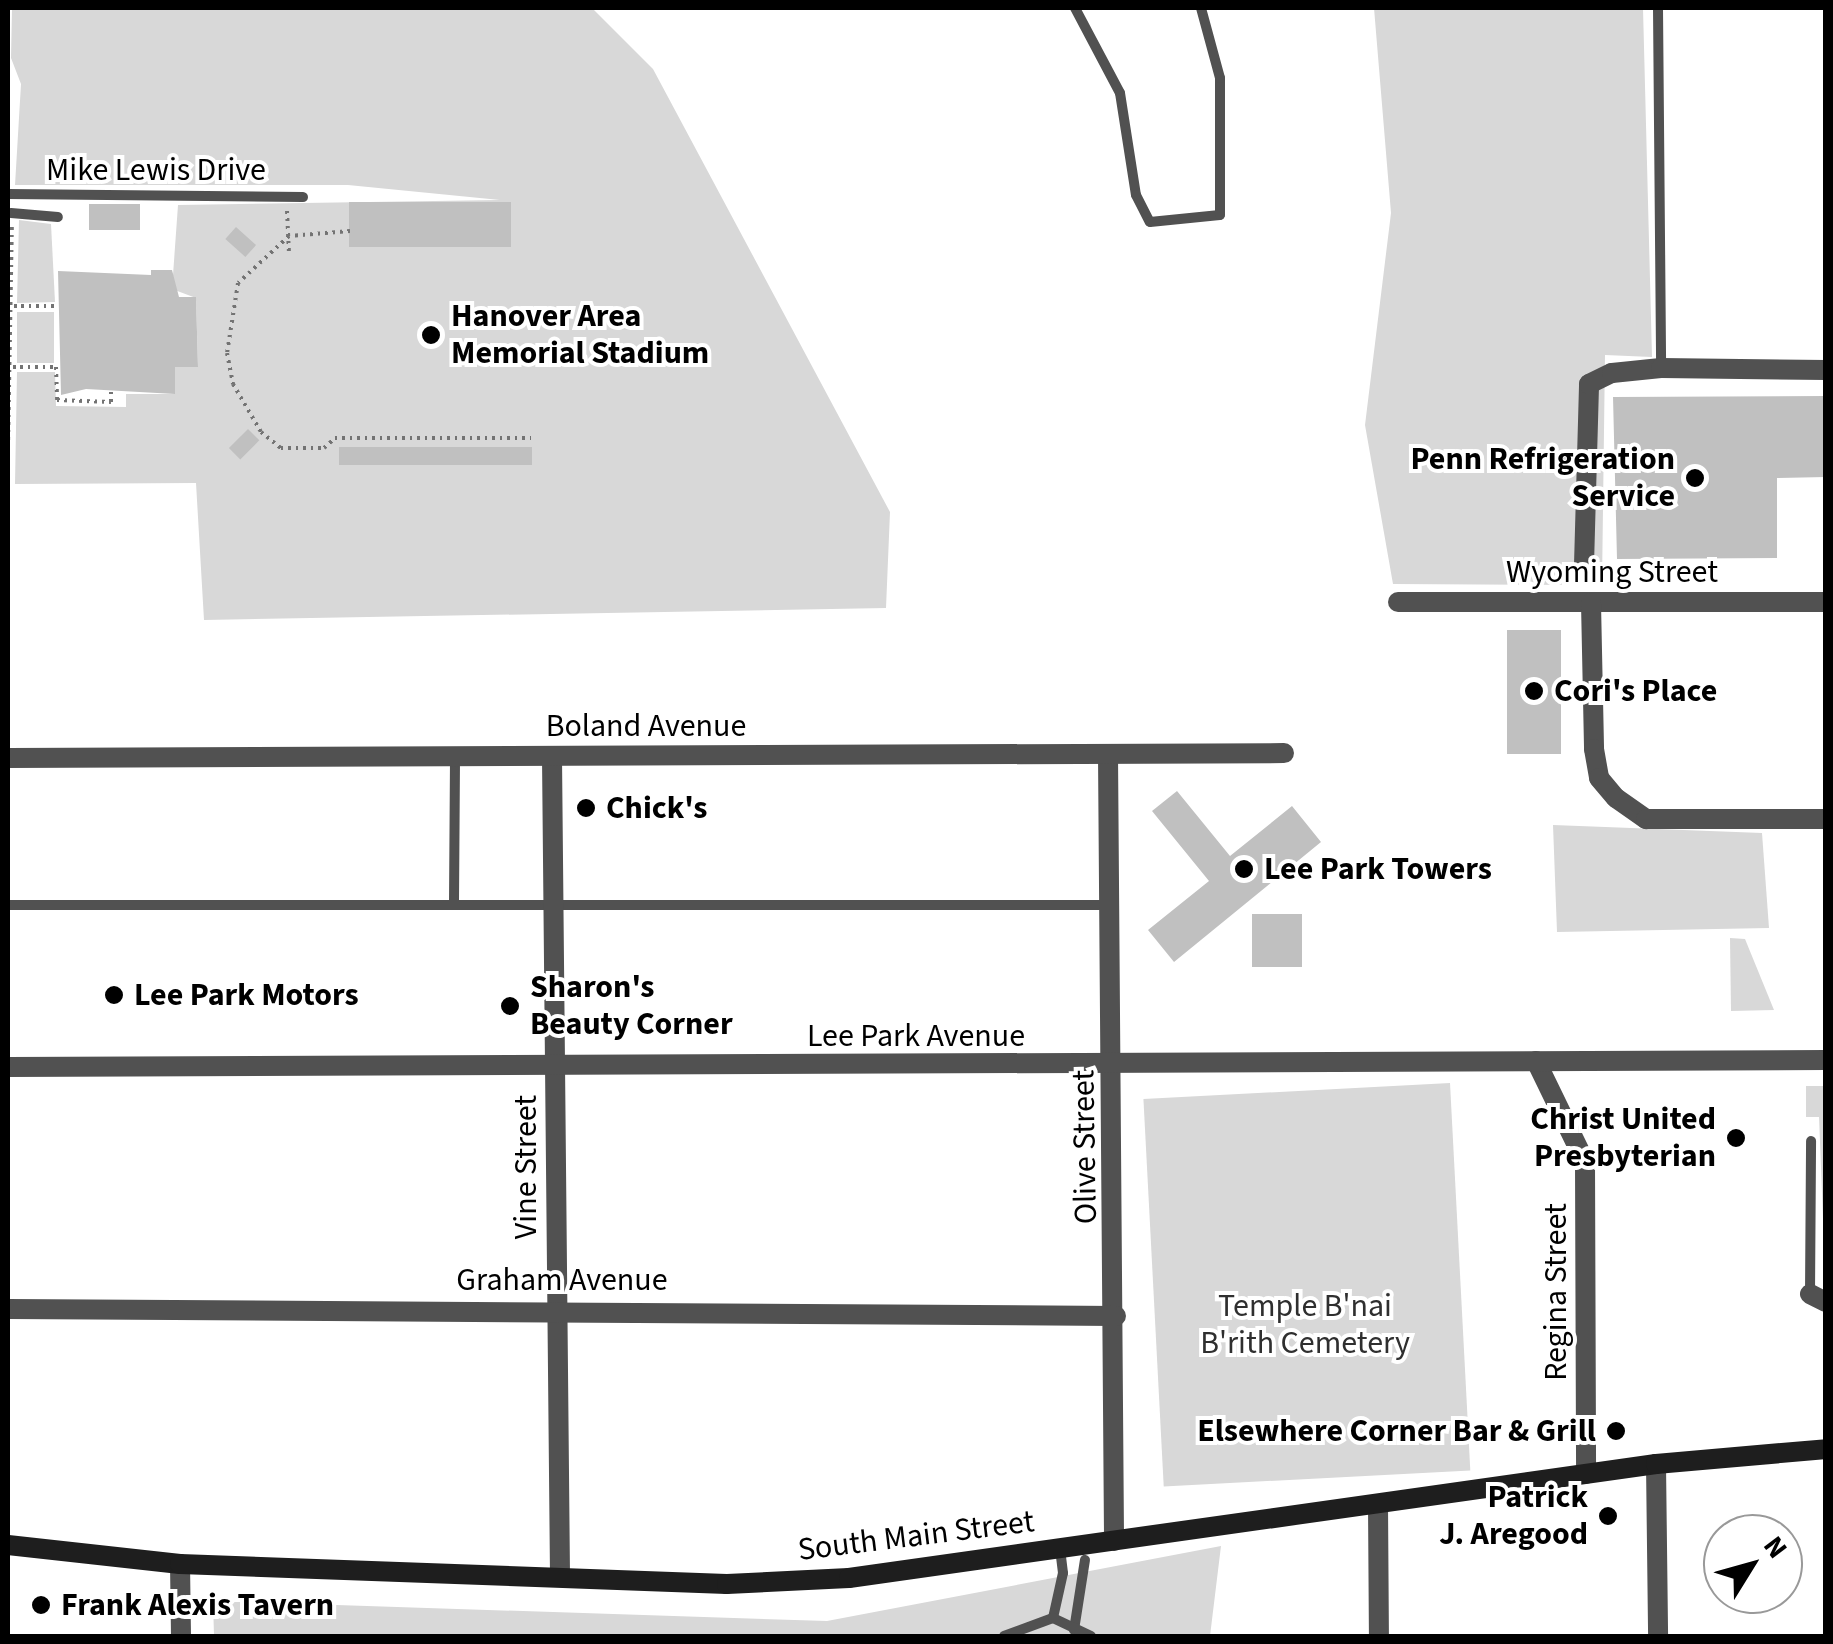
<!DOCTYPE html>
<style>
body{margin:0}
#map{position:relative;width:1833px;height:1644px;overflow:hidden;background:#fff;font-family:"Source Sans 3",sans-serif}
div>[style]{position:absolute}
[style*='--x']{left:calc(var(--x)*1px);top:calc(var(--y)*1px);width:calc(var(--w)*1px);rotate:calc(var(--a)*1deg)}
.green>*{inset:0;background:#d8d8d8;transform-origin:0 0}
.building>*{inset:0;background:#c0c0c0;transform-origin:0 0}
.path>*{height:4px;margin-top:-2px;transform-origin:0;background:repeating-linear-gradient(90deg,#737373 0 2.5px,transparent 0 7.5px)}
.lane>*{height:10px;margin:-5px;padding:0 5px;transform-origin:5px;border-radius:5px;background:#515151}
.street>*{height:20px;margin:-10px;padding:0 10px;transform-origin:10px;border-radius:10px;background:#515151}
.secondary>*{height:20px;margin:-10px;padding:0 10px;transform-origin:10px;border-radius:10px;background:#1e1e1e}
.dots>*{width:28px;height:28px;translate:-50% -50%;box-sizing:border-box;border:5px solid #fff;border-radius:50%}
span{translate:-50% -50%;white-space:nowrap;text-align:center;line-height:1.15;-webkit-text-stroke:8px #fff;paint-order:stroke}
.street-label{font-size:32px;color:#000}
.poi-label{font-size:32px;color:#000;font-weight:700}
.left{translate:0 -50%;text-align:left}
.right{translate:-100% -50%;text-align:right}
.park-label{font-size:32px;color:#2f2f2f}
.frame{position:absolute;inset:0;border:10px solid #000;pointer-events:none}
.north{position:absolute;left:1703px;top:1514px;width:100px;height:100px;box-sizing:border-box;background:#fff;border:2px solid #999;border-radius:50%;rotate:53deg;font-size:28px;font-weight:700;line-height:40px;text-align:center;color:#000}
.north::after{content:'';display:block;margin:auto;width:35px;height:45px;background:#000;clip-path:polygon(50% 0,100% 100%,50% 72%,0 100%)}
</style>
<div id="map">
<div class="green">
<div style="clip-path:polygon(12px 8px,592px 8px,653px 69px,890px 512px,886px 608px,204px 620px,196px 483px,15px 484px,17px 372px,55px 372px,56px 406px,126px 407px,126px 394px,175px 394px,175px 367px,198px 366px,196px 298px,172px 289px,178px 205px,500px 200px,348px 185px,15px 185px,21px 84px,11px 58px)"></div>
<div style="clip-path:polygon(1374px 8px,1643px 8px,1652px 357px,1605px 355px,1602px 585px,1393px 584px,1365px 425px,1391px 213px)"></div>
<div style="clip-path:polygon(19px 220px,51px 224px,55px 302px,17px 303px)"></div>
<div style="left:17px;top:312px;width:37px;height:51px"></div>
<div style="clip-path:polygon(1553px 825px,1762px 833px,1769px 928px,1557px 932px)"></div>
<div style="clip-path:polygon(1730px 938px,1745px 939px,1774px 1010px,1731px 1011px)"></div>
<div style="left:1450px;top:1083px;width:388px;height:307px;rotate:87deg"></div>
<div style="clip-path:polygon(1806px 1086px,1825px 1086px,1825px 1270px,1819px 1117px,1806px 1117px)"></div>
<div style="clip-path:polygon(1221px 1546px,1210px 1636px,214px 1636px,213px 1601px,827px 1621px)"></div>
</div>
<div class="building">
<div style="left:349px;top:202px;width:162px;height:45px"></div>
<div style="left:89px;top:204px;width:51px;height:26px"></div>
<div style="left:236px;top:227px;width:27px;height:16px;rotate:42deg"></div>
<div style="clip-path:polygon(151px 270px,172px 270px,179px 297px,196px 297px,198px 367px,175px 367px,175px 394px,86px 389px,61px 395px,58px 271px,151px 275px)"></div>
<div style="clip-path:polygon(1826px 396px,1826px 477px,1777px 478px,1777px 558px,1617px 559px,1613px 397px)"></div>
<div style="left:248px;top:429px;width:16px;height:27px;rotate:45deg"></div>
<div style="left:532px;top:447px;width:18px;height:193px;rotate:90deg"></div>
<div style="left:1507px;top:630px;width:54px;height:124px"></div>
<div style="clip-path:polygon(1177px 791px,1230px 856px,1292px 806px,1321px 842px,1174px 962px,1148px 930px,1209px 881px,1152px 811px)"></div>
<div style="left:1252px;top:914px;width:50px;height:53px"></div>
</div>
<div class="path">
<div style="--x:287;--y:211;--w:42;--a:87.3"></div>
<div style="--x:350;--y:231;--w:61;--a:175.3"></div>
<div style="--x:289;--y:236;--w:69;--a:137.3"></div>
<div style="--x:238;--y:283;--w:71;--a:98.9"></div>
<div style="--x:227;--y:353;--w:32;--a:79"></div>
<div style="--x:233;--y:384;--w:56;--a:59.7"></div>
<div style="--x:261;--y:432;--w:26;--a:39"></div>
<div style="--x:281;--y:448;--w:43;--a:0"></div>
<div style="--x:324;--y:448;--w:15;--a:-42"></div>
<div style="--x:335;--y:438;--w:196;--a:0"></div>
<div style="--x:14;--y:306;--w:43;--a:0"></div>
<div style="--x:13;--y:367;--w:43;--a:0"></div>
<div style="--x:56;--y:367;--w:33;--a:88"></div>
<div style="--x:57;--y:400;--w:54;--a:2.1"></div>
<div style="--x:111;--y:402;--w:13;--a:-90"></div>
<div style="--x:8;--y:447;--w:220;--a:-89"></div>
</div>
<div class="lane">
<div style="--x:1075;--y:8;--w:96;--a:62.1"></div>
<div style="--x:1120;--y:93;--w:103;--a:81.1"></div>
<div style="--x:1136;--y:195;--w:30;--a:63"></div>
<div style="--x:1150;--y:222;--w:70;--a:-5.7"></div>
<div style="--x:1220;--y:215;--w:137;--a:-90"></div>
<div style="--x:1220;--y:78;--w:73;--a:-105.2"></div>
<div style="--x:1658;--y:8;--w:360;--a:89.5"></div>
<div style="--x:8;--y:194;--w:295;--a:0.6"></div>
<div style="--x:11;--y:213;--w:47;--a:4.9"></div>
<div style="--x:454;--y:903;--w:146;--a:-89.6"></div>
<div style="--x:8;--y:905;--w:1103;--a:0"></div>
<div style="--x:1810;--y:1294;--w:153;--a:-89.6"></div>
<div style="--x:1053;--y:1618;--w:46;--a:-77.5"></div>
<div style="--x:1063;--y:1573;--w:24;--a:-97"></div>
<div style="--x:1074;--y:1630;--w:71;--a:-81.1"></div>
<div style="--x:1004;--y:1636;--w:52;--a:-20.2"></div>
<div style="--x:1053;--y:1618;--w:42;--a:25.3"></div>
</div>
<div class="street">
<div style="--x:1584;--y:565;--w:181;--a:-88.4"></div>
<div style="--x:1589;--y:384;--w:25;--a:-26"></div>
<div style="--x:1612;--y:373;--w:49;--a:-5.8"></div>
<div style="--x:1661;--y:368;--w:165;--a:0.7"></div>
<div style="--x:1398;--y:602;--w:428;--a:0"></div>
<div style="--x:1591;--y:603;--w:146;--a:88.8"></div>
<div style="--x:1594;--y:749;--w:29;--a:80"></div>
<div style="--x:1599;--y:778;--w:26;--a:50"></div>
<div style="--x:1616;--y:798;--w:37;--a:35"></div>
<div style="--x:1646;--y:819;--w:180;--a:0"></div>
<div style="--x:1108;--y:754;--w:787;--a:89.56"></div>
<div style="--x:552;--y:757;--w:819;--a:89.44"></div>
<div style="--x:8;--y:758;--w:1276;--a:-0.22"></div>
<div style="--x:1536;--y:1061;--w:112;--a:64.1"></div>
<div style="--x:1585;--y:1162;--w:312;--a:89.8"></div>
<div style="--x:8;--y:1067;--w:1818;--a:-0.22"></div>
<div style="--x:1810;--y:1294;--w:18;--a:27"></div>
<div style="--x:8;--y:1309;--w:1108;--a:0.36"></div>
<div style="--x:1656;--y:1464;--w:172;--a:89.3"></div>
<div style="--x:1378;--y:1504;--w:132;--a:89.6"></div>
<div style="--x:180;--y:1564;--w:72;--a:89.2"></div>
</div>
<div class="secondary">
<div style="--x:8;--y:1545;--w:173;--a:6.3"></div>
<div style="--x:180;--y:1564;--w:547;--a:2.09"></div>
<div style="--x:727;--y:1584;--w:122;--a:-2.8"></div>
<div style="--x:849;--y:1578;--w:815;--a:-8.04"></div>
<div style="--x:1656;--y:1464;--w:171;--a:-5"></div>
</div>
<div class="dots">
<div style="left:431px;top:335px;background:#000"></div>
<div style="left:1695px;top:478px;background:#000"></div>
<div style="left:1534px;top:691px;background:#000"></div>
<div style="left:586px;top:808px;background:#000"></div>
<div style="left:1244px;top:869px;background:#000"></div>
<div style="left:114px;top:995px;background:#000"></div>
<div style="left:510px;top:1006px;background:#000"></div>
<div style="left:1736px;top:1138px;background:#000"></div>
<div style="left:1616px;top:1431px;background:#000"></div>
<div style="left:1608px;top:1516px;background:#000"></div>
<div style="left:41px;top:1605px;background:#000"></div>
</div>
<div class="street-label">
<span style="left:156px;top:170px">Mike Lewis Drive</span>
<span style="left:1612px;top:572px">Wyoming Street</span>
<span style="left:646px;top:726px">Boland Avenue</span>
<span style="left:916px;top:1036px">Lee Park Avenue</span>
<span style="left:1085px;top:1147px;rotate:-91deg">Olive Street</span>
<span style="left:526px;top:1167px;rotate:-90deg">Vine Street</span>
<span style="left:562px;top:1280px">Graham Avenue</span>
<span style="left:1556px;top:1292px;rotate:-90deg">Regina Street</span>
<span style="left:916px;top:1536px;rotate:-7deg">South Main Street</span>
</div>
<div class="poi-label">
<span class="left" style="left:451px;top:335px">Hanover Area<br>Memorial Stadium</span>
<span class="right" style="left:1675px;top:478px">Penn Refrigeration<br>Service</span>
<span class="left" style="left:1554px;top:691px">Cori's Place</span>
<span class="left" style="left:606px;top:808px">Chick's</span>
<span class="left" style="left:1264px;top:869px">Lee Park Towers</span>
<span class="left" style="left:530px;top:1006px">Sharon's<br>Beauty Corner</span>
<span class="left" style="left:134px;top:995px">Lee Park Motors</span>
<span class="right" style="left:1716px;top:1138px">Christ United<br>Presbyterian</span>
<span class="right" style="left:1596px;top:1431px">Elsewhere Corner Bar &amp; Grill</span>
<span class="right" style="left:1588px;top:1516px">Patrick<br>J. Aregood</span>
<span class="left" style="left:61px;top:1605px">Frank Alexis Tavern</span>
</div>
<div class="park-label">
<span style="left:1305px;top:1325px">Temple B'nai<br>B'rith Cemetery</span>
</div>
<div class="frame"></div>
<div class="north">N</div>
</div>
